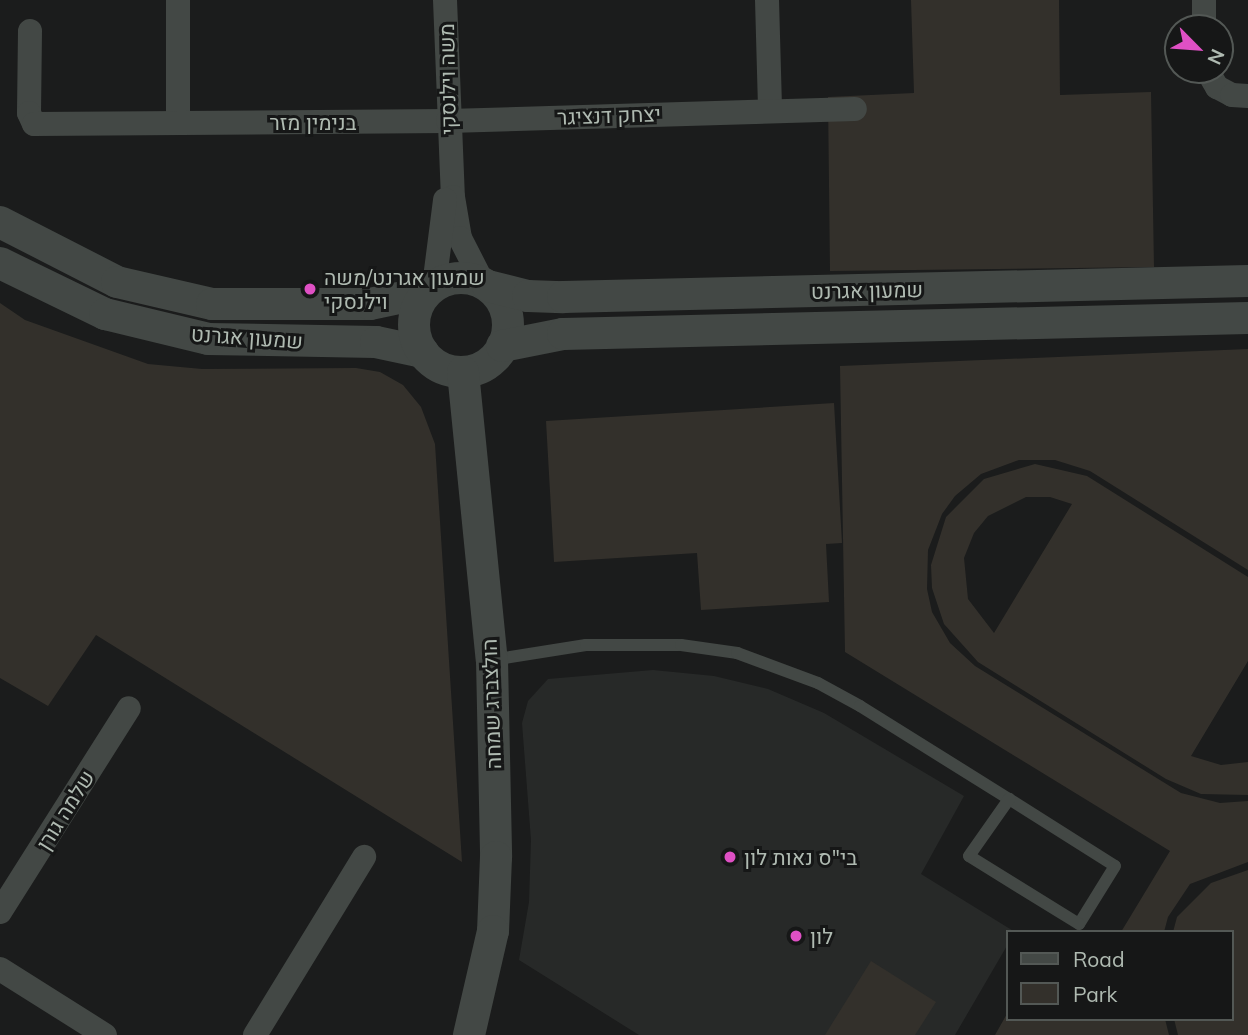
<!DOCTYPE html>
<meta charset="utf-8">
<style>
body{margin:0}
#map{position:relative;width:1248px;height:1035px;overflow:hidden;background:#1b1c1c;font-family:Mulish,Heebo,sans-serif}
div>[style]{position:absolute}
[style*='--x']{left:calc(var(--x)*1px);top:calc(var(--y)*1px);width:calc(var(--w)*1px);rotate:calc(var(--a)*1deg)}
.built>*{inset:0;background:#272928}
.green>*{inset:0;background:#33302b}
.service>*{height:12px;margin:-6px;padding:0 6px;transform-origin:6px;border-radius:6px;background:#434845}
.minor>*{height:24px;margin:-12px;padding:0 12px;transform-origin:12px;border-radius:12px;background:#434845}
.tertiary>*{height:32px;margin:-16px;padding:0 16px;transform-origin:16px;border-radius:16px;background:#434845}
.tertiary>.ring{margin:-16px;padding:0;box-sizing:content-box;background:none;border:32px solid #434845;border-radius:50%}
.dots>*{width:19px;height:19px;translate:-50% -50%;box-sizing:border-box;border:4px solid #161717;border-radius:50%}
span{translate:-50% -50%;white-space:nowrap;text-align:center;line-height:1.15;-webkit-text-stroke:6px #161717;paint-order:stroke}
.street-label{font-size:21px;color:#afbab1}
.poi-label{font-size:21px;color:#afbab1}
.left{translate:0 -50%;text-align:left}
.legend{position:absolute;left:1006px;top:930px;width:228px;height:91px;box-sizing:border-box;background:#161717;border:2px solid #535855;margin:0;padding:9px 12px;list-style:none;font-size:21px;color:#afbab1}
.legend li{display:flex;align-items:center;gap:14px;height:35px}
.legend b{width:35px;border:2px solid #535855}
.north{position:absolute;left:1164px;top:14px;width:70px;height:70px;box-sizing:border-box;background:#161717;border:2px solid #535855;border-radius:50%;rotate:115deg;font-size:19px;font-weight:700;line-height:28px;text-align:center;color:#afbab1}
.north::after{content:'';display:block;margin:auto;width:24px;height:32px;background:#df50c4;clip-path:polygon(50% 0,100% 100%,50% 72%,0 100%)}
</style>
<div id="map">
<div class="built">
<div style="clip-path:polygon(653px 670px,714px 676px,768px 689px,824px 713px,964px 796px,921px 874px,1015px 932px,1008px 932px,1008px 944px,955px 1035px,639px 1035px,519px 960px,529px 902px,531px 840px,522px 723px,528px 701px,548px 679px)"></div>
</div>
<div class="green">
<div style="clip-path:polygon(911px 0,1059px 0,1060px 95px,1151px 92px,1154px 267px,830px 271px,828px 97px,914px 93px)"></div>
<div style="clip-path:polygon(0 303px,25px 320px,148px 364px,202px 369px,356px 368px,380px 372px,403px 385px,421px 407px,435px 444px,462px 862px,96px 635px,48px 706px,0 678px)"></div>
<div style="clip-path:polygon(1248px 349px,1248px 570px,1090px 471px,1055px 460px,1019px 460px,981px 474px,955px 496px,942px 514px,928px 550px,927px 589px,932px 612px,950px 643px,975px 666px,1181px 793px,1220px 803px,1248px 801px,1248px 862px,1190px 884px,1168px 917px,1164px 932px,1121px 932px,1170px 851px,845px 652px,840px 366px)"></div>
<div style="clip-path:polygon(834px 403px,842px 543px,826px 544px,829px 602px,701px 610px,697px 553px,554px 562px,546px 421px)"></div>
<div style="clip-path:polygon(evenodd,1035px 464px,1087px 476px,1248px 577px,1248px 661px,1191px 756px,1221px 765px,1248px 762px,1248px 795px,1201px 794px,1166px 779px,978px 662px,944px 624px,932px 588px,931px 565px,946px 517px,984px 479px,1035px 464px,1026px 497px,1050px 497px,1072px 504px,994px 633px,968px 599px,964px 558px,974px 533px,988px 516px,1026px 497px)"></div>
<div style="clip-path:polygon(1248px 870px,1248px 1035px,1178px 1035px,1174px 1019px,1232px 1019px,1232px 932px,1173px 932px,1177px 917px,1211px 883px)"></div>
<div style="clip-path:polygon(871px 961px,936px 1002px,915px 1035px,825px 1035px)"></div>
<div style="clip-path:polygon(1008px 1012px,1008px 1019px,1165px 1019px,1169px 1035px,995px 1035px)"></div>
</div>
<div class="service">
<div style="--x:492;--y:660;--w:95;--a:-9.1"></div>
<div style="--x:586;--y:645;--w:95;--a:0"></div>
<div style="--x:681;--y:645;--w:57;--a:8.1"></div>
<div style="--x:737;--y:653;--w:86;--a:20.3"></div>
<div style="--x:818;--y:683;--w:48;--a:28.7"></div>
<div style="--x:860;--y:706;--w:176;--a:32"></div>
<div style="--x:1009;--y:799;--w:125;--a:32.3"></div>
<div style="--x:1115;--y:866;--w:68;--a:121.8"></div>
<div style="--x:1079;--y:924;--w:129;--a:-148.3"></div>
<div style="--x:969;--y:856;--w:70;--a:-54.9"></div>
</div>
<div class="minor">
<div style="--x:178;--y:0;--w:123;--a:90"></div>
<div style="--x:445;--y:0;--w:197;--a:87.7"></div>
<div style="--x:453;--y:197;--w:42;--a:80.3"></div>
<div style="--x:460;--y:238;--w:51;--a:62.9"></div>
<div style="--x:767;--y:0;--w:110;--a:88.4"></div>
<div style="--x:1204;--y:0;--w:28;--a:90"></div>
<div style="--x:30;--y:31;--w:82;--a:90.7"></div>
<div style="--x:29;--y:113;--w:12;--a:66"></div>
<div style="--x:34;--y:124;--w:414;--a:-0.4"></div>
<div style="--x:448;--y:121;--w:407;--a:-1.7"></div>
<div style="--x:1207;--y:70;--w:20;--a:60"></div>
<div style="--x:1217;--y:87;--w:17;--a:28"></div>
<div style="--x:1232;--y:95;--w:16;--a:4"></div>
<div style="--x:434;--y:286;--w:87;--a:-82.7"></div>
<div style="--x:0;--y:912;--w:241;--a:-57.7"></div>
<div style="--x:0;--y:969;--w:124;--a:32.2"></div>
<div style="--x:255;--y:1035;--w:209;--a:-58.5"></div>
</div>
<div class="tertiary">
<div style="--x:0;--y:222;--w:131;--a:27.1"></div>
<div style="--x:117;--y:282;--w:98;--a:13"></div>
<div style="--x:212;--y:304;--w:158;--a:0"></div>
<div style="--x:370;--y:304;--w:58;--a:-11.9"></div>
<div style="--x:0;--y:263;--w:117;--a:25.9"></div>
<div style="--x:105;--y:314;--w:106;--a:13.6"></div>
<div style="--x:208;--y:339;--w:168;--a:1"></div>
<div style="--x:376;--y:342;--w:48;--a:12"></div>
<div class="ring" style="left:414px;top:278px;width:62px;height:62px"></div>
<div style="--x:488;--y:286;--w:41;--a:14"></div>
<div style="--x:528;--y:296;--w:35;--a:2"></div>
<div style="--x:563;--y:297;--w:685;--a:-1.34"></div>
<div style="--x:502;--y:346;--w:62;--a:-11.1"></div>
<div style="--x:563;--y:334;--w:685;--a:-1.34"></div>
<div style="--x:463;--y:372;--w:289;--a:84.3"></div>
<div style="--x:492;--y:660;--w:197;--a:88.8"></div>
<div style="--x:496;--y:857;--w:74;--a:92.3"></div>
<div style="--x:493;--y:931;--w:107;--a:103"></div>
</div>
<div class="dots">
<div style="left:310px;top:289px;background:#df50c4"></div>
<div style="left:730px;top:857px;background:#df50c4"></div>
<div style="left:796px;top:936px;background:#df50c4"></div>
</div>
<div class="street-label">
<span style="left:447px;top:79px;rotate:-91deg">משה וילנסקי</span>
<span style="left:609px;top:115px;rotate:-2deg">יצחק דנציגר</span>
<span style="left:313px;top:122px">בנימין מזר</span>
<span style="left:867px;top:290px;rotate:-1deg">שמעון אגרנט</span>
<span style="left:247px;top:337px;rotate:4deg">שמעון אגרנט</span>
<span style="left:491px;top:704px;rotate:-92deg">הולצברג שמחה</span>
<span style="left:65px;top:810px;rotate:-58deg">שלמה גורן</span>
</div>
<div class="poi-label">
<span class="left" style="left:324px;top:289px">שמעון אגרנט/משה<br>וילנסקי</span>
<span class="left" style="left:744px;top:857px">בי"ס נאות לון</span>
<span class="left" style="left:810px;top:936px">לון</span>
</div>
<ul class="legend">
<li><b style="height:9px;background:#434845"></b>Road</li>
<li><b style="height:19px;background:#33302b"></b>Park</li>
</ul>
<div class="north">N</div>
</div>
